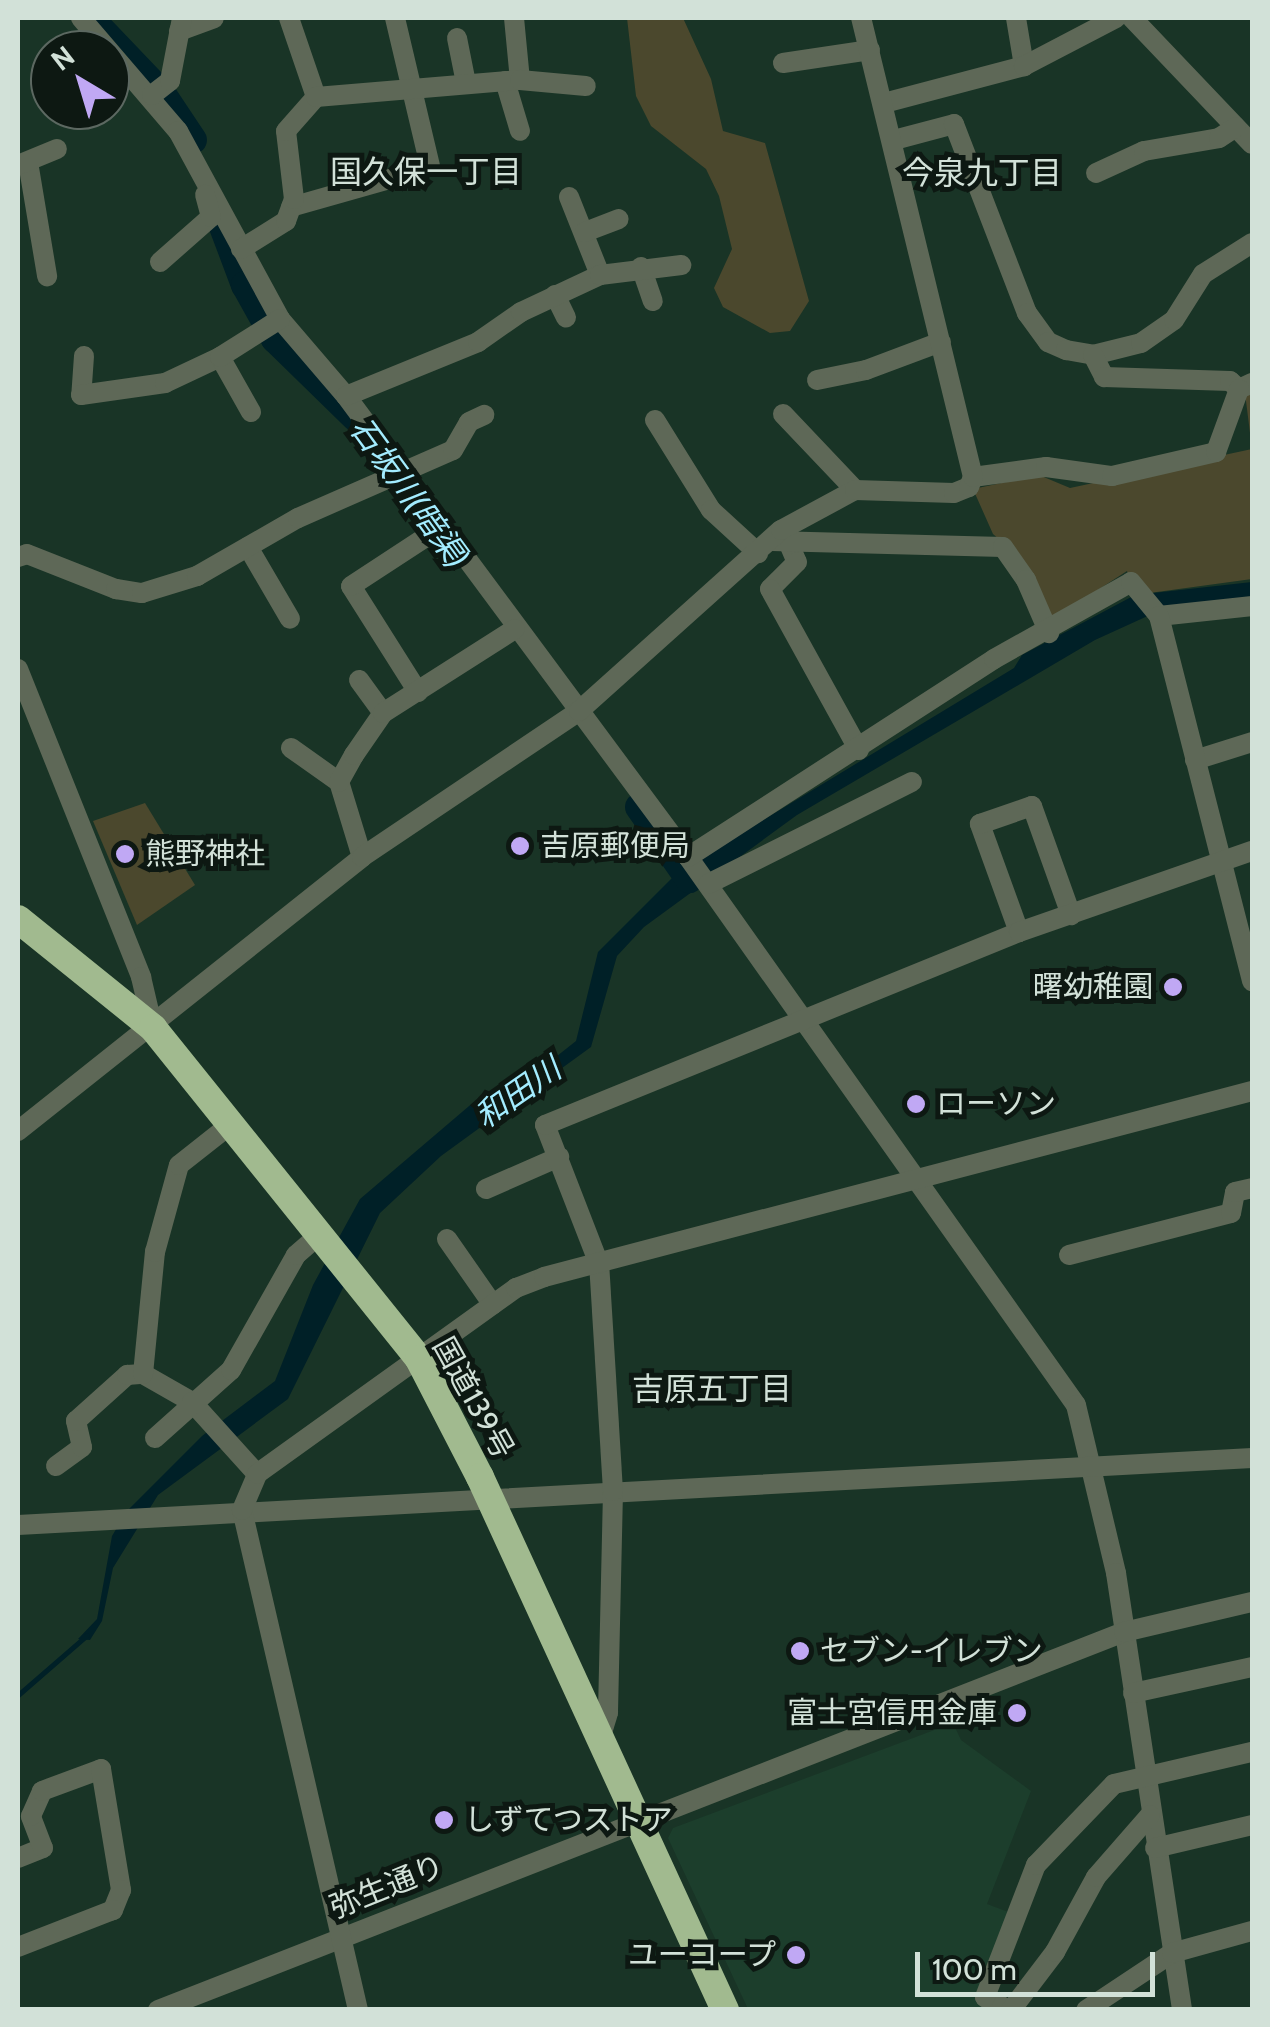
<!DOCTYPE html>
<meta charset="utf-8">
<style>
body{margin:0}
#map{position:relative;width:1270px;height:2027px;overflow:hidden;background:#193426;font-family:Cabin,"Noto Sans JP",sans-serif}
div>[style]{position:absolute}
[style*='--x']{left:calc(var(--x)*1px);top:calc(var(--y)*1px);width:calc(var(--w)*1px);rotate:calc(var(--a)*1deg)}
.built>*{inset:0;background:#1c3e2c}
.green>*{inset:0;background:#4b482d}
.water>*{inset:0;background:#002027}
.stream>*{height:5px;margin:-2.5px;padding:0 2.5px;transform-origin:2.5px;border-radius:2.5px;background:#002027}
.river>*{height:28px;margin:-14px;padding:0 14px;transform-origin:14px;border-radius:14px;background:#002027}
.minor>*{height:20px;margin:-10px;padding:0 10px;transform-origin:10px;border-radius:10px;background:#5e6857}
.highway>*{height:28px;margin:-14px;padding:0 14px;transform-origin:14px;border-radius:14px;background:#a1ba8f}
.dots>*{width:28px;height:28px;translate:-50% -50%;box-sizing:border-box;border:5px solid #0d1812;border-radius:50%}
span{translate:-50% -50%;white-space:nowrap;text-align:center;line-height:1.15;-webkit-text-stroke:10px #0d1812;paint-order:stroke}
.poi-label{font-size:30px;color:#d2e1d8}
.left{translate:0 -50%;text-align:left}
.right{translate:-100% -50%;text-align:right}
.street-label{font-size:30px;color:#d2e1d8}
.neighbourhood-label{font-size:32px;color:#d2e1d8}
.water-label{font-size:32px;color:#a3ecff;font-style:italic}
.frame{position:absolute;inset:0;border:20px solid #d2e1d8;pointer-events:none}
.north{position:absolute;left:30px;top:30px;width:100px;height:100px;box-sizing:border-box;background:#0d1812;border:2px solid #5c6861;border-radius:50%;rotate:322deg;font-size:28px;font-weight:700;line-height:40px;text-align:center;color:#d2e1d8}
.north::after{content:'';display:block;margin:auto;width:35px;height:45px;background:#c0a8f4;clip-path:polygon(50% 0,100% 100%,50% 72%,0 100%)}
.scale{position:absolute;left:915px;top:1952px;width:240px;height:45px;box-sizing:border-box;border:5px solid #d2e1d8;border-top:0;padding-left:12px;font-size:30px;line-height:35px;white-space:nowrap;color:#d2e1d8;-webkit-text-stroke:8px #0d1812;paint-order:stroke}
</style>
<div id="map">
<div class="built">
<div style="clip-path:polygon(953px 1723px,961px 1740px,1031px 1791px,987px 1904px,1011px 1913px,991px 2009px,748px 2009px,668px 1838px,673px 1828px)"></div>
</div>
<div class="green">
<div style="clip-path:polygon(627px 18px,683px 18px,711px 79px,723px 131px,765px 143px,809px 301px,790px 331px,770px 333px,723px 307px,714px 288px,732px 249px,719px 196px,706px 169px,651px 126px,636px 96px)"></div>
<div style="clip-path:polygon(1252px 382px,1252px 579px,1135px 595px,1127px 571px,1053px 619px,1023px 560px,993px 534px,973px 489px,1039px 475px,1070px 488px,1252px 449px,1244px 385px)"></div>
<div style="clip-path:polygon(145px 803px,195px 885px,137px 925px,93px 821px)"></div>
</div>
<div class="water">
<div style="clip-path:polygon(1252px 582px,1252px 602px,1163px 609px,1095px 640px,797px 815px,644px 927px,617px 956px,591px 1047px,441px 1156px,380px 1213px,288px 1399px,158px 1495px,113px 1568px,102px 1621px,90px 1640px,78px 1639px,97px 1619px,112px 1536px,127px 1511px,202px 1436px,275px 1381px,313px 1285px,360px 1199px,482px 1095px,528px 1079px,576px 1041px,598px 952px,679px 871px,1014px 668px,1022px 655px,1135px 595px)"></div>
</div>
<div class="stream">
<div style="--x:18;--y:1695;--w:91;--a:-41"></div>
</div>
<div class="river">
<div style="--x:90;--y:18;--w:95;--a:46.3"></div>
<div style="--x:163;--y:95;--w:54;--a:56.3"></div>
<div style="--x:219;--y:216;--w:74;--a:69.4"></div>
<div style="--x:245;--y:285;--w:62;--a:60.9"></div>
<div style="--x:275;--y:339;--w:112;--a:44.3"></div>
<div style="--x:639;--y:807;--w:88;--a:55.2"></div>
</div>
<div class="minor">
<div style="--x:81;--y:18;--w:149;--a:49.4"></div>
<div style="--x:178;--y:131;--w:214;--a:61.5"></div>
<div style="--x:280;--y:319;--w:101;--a:49.4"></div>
<div style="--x:346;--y:396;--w:574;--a:53.43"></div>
<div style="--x:688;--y:857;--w:671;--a:54.7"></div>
<div style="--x:1076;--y:1405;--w:173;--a:76.6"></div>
<div style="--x:1116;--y:1573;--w:442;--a:81.4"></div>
<div style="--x:289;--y:18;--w:83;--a:71.1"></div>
<div style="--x:395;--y:18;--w:152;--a:76.7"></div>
<div style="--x:514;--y:18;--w:62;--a:84.5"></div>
<div style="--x:1016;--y:18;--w:49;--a:80.5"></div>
<div style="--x:1132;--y:18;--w:174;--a:46.4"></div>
<div style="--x:179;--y:31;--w:37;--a:-20"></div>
<div style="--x:457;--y:38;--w:46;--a:78.7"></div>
<div style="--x:783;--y:63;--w:88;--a:-8.5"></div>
<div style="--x:505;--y:81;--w:52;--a:73.3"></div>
<div style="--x:152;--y:95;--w:23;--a:-38"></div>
<div style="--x:170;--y:81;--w:64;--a:-79.2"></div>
<div style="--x:884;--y:103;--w:145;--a:-14.8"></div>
<div style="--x:1024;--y:66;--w:104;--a:-27.6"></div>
<div style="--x:894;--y:140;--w:62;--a:-14.9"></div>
<div style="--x:954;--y:124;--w:203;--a:68.9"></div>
<div style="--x:1027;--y:313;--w:36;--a:54"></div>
<div style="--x:1048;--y:342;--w:20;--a:24"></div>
<div style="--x:1066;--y:350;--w:27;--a:10"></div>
<div style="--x:1093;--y:355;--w:49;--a:-14"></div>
<div style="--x:1141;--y:343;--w:40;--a:-34.9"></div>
<div style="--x:1174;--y:320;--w:54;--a:-57.8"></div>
<div style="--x:1203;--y:274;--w:58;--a:-32.3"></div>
<div style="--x:28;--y:162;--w:116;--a:80.5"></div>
<div style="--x:18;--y:165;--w:42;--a:-22.3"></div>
<div style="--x:1096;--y:173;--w:53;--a:-24.6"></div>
<div style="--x:1144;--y:151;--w:76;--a:-9.8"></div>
<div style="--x:1219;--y:138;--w:20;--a:-33"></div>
<div style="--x:569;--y:197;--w:84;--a:68.3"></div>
<div style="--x:291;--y:207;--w:124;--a:-15.9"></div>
<div style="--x:585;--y:232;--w:36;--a:-21"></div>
<div style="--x:241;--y:249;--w:53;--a:-31.9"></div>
<div style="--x:286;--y:221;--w:23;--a:-70"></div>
<div style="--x:294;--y:199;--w:68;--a:-96.7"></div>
<div style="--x:286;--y:131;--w:45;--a:-48.6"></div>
<div style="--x:316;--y:97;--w:205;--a:-4.8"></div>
<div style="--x:520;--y:80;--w:66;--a:5.2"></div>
<div style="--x:160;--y:262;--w:68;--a:-41.4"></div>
<div style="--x:211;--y:217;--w:23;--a:-105"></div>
<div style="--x:641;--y:267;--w:36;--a:71"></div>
<div style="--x:555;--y:295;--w:25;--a:64"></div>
<div style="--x:1093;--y:355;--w:25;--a:63"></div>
<div style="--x:1104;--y:377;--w:126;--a:1.8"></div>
<div style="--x:1230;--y:381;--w:12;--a:42"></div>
<div style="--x:1239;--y:389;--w:14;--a:-25"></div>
<div style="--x:84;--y:356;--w:39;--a:94"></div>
<div style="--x:81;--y:395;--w:85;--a:-8.1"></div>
<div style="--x:165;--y:383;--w:61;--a:-25.3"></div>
<div style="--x:817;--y:380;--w:50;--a:-11.5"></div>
<div style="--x:866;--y:370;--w:80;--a:-20.5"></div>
<div style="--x:346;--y:396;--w:143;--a:-22.2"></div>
<div style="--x:478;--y:342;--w:52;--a:-34.9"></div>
<div style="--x:521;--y:312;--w:87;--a:-25.1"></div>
<div style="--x:600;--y:275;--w:82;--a:-7"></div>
<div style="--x:251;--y:412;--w:63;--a:-119.4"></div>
<div style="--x:220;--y:357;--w:71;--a:-32.3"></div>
<div style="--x:783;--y:414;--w:105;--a:46.5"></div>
<div style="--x:655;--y:420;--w:106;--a:58.1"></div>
<div style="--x:711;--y:510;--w:64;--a:42.5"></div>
<div style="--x:973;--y:477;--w:74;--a:-7.8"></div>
<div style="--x:1046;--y:467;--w:67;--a:7.8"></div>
<div style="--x:1112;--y:476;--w:107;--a:-13"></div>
<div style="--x:1216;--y:452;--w:67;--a:-69.9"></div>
<div style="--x:787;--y:539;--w:25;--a:67"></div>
<div style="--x:797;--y:562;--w:38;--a:135"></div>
<div style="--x:770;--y:589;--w:184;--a:61.1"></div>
<div style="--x:772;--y:541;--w:231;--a:1.5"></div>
<div style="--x:1003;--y:547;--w:40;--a:55.1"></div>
<div style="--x:1026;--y:580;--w:58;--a:66.5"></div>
<div style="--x:248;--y:547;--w:83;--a:59.7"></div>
<div style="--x:18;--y:557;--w:9;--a:-18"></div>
<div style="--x:27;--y:554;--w:96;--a:21.5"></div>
<div style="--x:116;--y:589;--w:26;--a:9"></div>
<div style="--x:142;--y:593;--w:58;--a:-17.2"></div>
<div style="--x:197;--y:576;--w:116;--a:-29.9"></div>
<div style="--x:298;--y:518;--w:169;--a:-23.7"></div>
<div style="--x:453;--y:450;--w:32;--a:-60"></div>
<div style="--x:469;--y:422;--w:17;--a:-25"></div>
<div style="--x:1159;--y:616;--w:94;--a:-6.1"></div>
<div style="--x:18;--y:669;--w:332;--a:68.2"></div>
<div style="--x:141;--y:977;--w:52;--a:76.8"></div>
<div style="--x:359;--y:680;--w:41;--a:54"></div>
<div style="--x:418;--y:692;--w:125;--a:-122.3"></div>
<div style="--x:351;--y:586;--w:108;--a:-33.2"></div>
<div style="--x:291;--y:748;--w:59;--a:35.3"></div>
<div style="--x:1195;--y:760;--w:60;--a:-17.5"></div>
<div style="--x:362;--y:857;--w:78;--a:-107"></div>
<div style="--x:339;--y:782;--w:31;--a:-61"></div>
<div style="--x:354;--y:755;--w:51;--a:-55.4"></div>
<div style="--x:383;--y:713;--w:156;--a:-32.5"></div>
<div style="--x:688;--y:857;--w:364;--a:-32.9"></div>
<div style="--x:994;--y:659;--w:157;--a:-29.3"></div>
<div style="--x:1131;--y:582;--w:44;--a:50.5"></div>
<div style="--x:1159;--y:616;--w:377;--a:75.7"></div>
<div style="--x:708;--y:884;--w:228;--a:-26.6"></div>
<div style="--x:1019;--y:932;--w:115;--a:-109.9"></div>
<div style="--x:980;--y:824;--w:55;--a:-19.1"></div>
<div style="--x:1032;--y:806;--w:116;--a:70.3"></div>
<div style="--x:18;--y:1131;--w:440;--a:-38.5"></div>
<div style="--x:362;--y:857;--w:262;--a:-33.9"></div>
<div style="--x:579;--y:711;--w:271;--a:-41.9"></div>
<div style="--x:781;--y:530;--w:84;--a:-28.4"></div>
<div style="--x:855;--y:490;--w:99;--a:1.7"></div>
<div style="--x:954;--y:493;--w:16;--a:-22"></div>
<div style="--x:969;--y:487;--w:11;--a:-68"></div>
<div style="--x:973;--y:477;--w:472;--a:-103.7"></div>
<div style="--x:486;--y:1189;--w:80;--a:-23.7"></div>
<div style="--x:447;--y:1239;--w:80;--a:55.1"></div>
<div style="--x:1069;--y:1255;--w:167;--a:-14.5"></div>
<div style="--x:1231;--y:1213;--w:21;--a:-79"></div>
<div style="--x:1235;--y:1192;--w:17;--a:-13"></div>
<div style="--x:143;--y:1374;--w:56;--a:29.7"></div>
<div style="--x:192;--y:1402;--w:97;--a:47.9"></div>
<div style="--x:155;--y:1438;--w:102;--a:-41.8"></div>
<div style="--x:231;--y:1370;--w:132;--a:-60.5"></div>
<div style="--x:296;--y:1255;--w:32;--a:-41"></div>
<div style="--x:56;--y:1466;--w:32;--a:-36"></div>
<div style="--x:82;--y:1447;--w:27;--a:-103"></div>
<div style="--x:76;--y:1421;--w:69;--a:-42"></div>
<div style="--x:127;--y:1375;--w:16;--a:-4"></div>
<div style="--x:143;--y:1374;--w:123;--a:-84.4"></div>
<div style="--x:155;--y:1252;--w:90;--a:-74.6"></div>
<div style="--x:179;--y:1165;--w:66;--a:-38.3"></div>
<div style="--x:18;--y:1525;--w:1236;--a:-3.11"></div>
<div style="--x:1133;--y:1693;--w:122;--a:-12.3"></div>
<div style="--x:600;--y:1739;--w:28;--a:-73"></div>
<div style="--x:608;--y:1712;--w:221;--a:-88.7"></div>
<div style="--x:613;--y:1491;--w:227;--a:-93.5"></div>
<div style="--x:599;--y:1264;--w:149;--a:-111.2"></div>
<div style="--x:545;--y:1125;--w:512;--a:-22.15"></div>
<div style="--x:1019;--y:932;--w:247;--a:-19.2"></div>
<div style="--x:1155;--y:1848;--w:100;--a:-13.3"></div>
<div style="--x:18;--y:1858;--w:27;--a:-22"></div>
<div style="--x:43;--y:1848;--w:34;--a:-111"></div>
<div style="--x:31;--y:1816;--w:27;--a:-66"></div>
<div style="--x:42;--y:1791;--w:63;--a:-20.4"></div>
<div style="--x:101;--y:1769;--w:123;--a:80.6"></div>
<div style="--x:121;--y:1890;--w:22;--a:112"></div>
<div style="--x:113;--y:1910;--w:102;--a:158.7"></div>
<div style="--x:158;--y:2010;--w:1037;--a:-21.37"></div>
<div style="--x:1124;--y:1632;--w:131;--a:-13.2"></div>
<div style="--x:358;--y:2010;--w:513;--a:-103.06"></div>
<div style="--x:242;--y:1510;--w:39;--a:-67"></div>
<div style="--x:257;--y:1474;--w:319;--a:-35.7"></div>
<div style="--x:516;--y:1288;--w:30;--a:-21"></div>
<div style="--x:544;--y:1277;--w:732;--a:-14.72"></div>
<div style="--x:1009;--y:2010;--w:27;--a:-152"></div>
<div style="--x:985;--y:1997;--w:142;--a:-68.9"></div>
<div style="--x:1036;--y:1865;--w:112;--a:-46.1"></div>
<div style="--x:1114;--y:1784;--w:142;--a:-13.1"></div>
<div style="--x:1011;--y:2010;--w:73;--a:-52.8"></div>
<div style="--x:1055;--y:1952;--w:85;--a:-61.3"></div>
<div style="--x:1096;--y:1877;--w:82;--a:-48.9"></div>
<div style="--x:1086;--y:2010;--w:103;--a:-33.5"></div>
<div style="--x:1172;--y:1953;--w:83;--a:-15.4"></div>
</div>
<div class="highway">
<div style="--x:18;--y:919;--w:174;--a:38.9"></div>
<div style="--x:153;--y:1028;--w:425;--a:51.2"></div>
<div style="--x:419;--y:1359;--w:133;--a:62.7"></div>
<div style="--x:480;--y:1477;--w:587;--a:65.31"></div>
</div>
<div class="dots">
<div style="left:520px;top:846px;background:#c0a8f4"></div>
<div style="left:125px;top:854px;background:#c0a8f4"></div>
<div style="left:1173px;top:987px;background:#c0a8f4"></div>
<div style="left:916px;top:1104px;background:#c0a8f4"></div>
<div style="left:800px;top:1651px;background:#c0a8f4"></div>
<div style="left:1017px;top:1713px;background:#c0a8f4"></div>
<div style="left:444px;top:1820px;background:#c0a8f4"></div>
<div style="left:796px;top:1955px;background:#c0a8f4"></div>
</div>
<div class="poi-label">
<span class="left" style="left:540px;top:846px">吉原郵便局</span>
<span class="left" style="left:145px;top:854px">熊野神社</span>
<span class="right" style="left:1153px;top:987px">曙幼稚園</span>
<span class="left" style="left:936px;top:1104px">ローソン</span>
<span class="left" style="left:820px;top:1651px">セブン-イレブン</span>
<span class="right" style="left:997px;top:1713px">富士宮信用金庫</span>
<span class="left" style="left:464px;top:1820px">しずてつストア</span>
<span class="right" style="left:776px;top:1955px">ユーコープ</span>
</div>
<div class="street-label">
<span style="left:473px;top:1398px;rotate:61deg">国道139号</span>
<span style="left:387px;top:1887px;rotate:-22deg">弥生通り</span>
</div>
<div class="neighbourhood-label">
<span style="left:426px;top:172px">国久保一丁目</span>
<span style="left:982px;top:173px">今泉九丁目</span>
<span style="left:712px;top:1389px">吉原五丁目</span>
</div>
<div class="water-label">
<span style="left:409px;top:493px;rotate:54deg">石坂川(暗渠)</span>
<span style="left:518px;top:1093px;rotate:-35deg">和田川</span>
</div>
<div class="frame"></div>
<div class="north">N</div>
<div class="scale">100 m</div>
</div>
